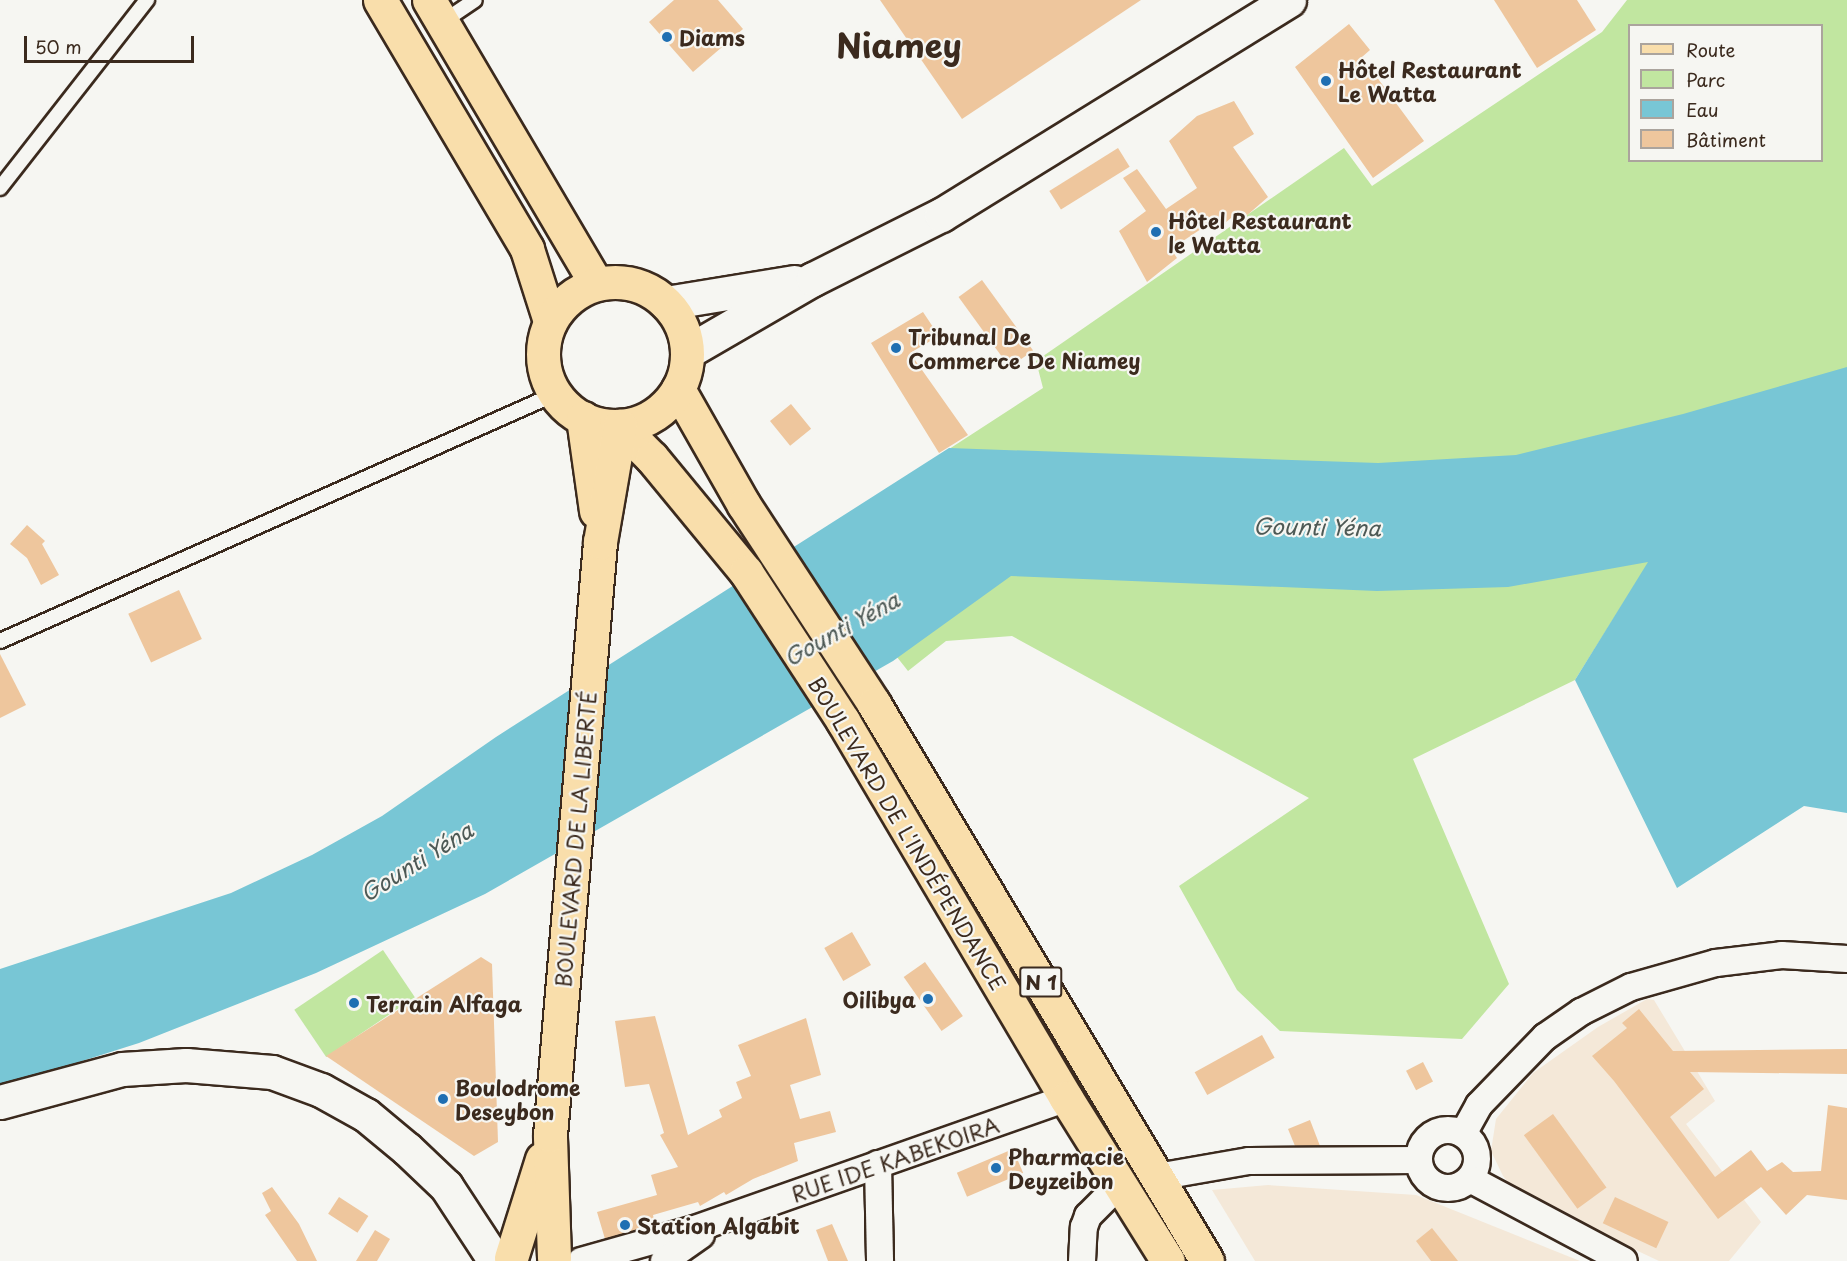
<!DOCTYPE html>
<meta charset="utf-8">
<style>
body{margin:0}
#map{position:relative;width:1847px;height:1261px;overflow:hidden;background:#f6f6f2;font-family:"Playpen Sans",sans-serif}
div>[style]{position:absolute}
[style*='--x']{left:calc(var(--x)*1px);top:calc(var(--y)*1px);width:calc(var(--w)*1px);rotate:calc(var(--a)*1deg)}
.built>*{inset:0;background:#f4e8d8}
.green>*{inset:0;background:#c1e6a0;transform-origin:0 0}
.water>*{inset:0;background:#78c6d5}
.building>*{inset:0;background:#eec69d;transform-origin:0 0}
.roads{filter:drop-shadow(2px 0 #3b2a1e) drop-shadow(-2px 0 #3b2a1e) drop-shadow(0 2px #3b2a1e) drop-shadow(0 -2px #3b2a1e)}
.service>*{height:14px;margin:-7px;padding:0 7px;transform-origin:7px;border-radius:7px;background:#f6f6f2}
.minor>*{height:26px;margin:-13px;padding:0 13px;transform-origin:13px;border-radius:13px;background:#f6f6f2}
.minor>.ring{margin:-13px;padding:0;box-sizing:content-box;background:none;border:26px solid #f6f6f2;border-radius:50%}
.tertiary>*{height:33px;margin:-16.5px;padding:0 16.5px;transform-origin:16.5px;border-radius:16.5px;background:#f6f6f2}
.primary>*{height:33px;margin:-16.5px;padding:0 16.5px;transform-origin:16.5px;border-radius:16.5px;background:#f9deab}
.trunk>*{height:33px;margin:-16.5px;padding:0 16.5px;transform-origin:16.5px;border-radius:16.5px;background:#f9deab}
.trunk>.ring{margin:-16.5px;padding:0;box-sizing:content-box;background:none;border:33px solid #f9deab;border-radius:50%}
.dots>*{width:16px;height:16px;translate:-50% -50%;box-sizing:border-box;border:3px solid #f6f6f2;border-radius:50%}
span{translate:-50% -50%;white-space:nowrap;text-align:center;line-height:1.15;-webkit-text-stroke:4.5px #f6f6f2;paint-order:stroke}
.shield-label span{padding:2px 4px;background:#f6f6f2;border:2px solid;border-radius:4px;-webkit-text-stroke-width:0}
.shield-label{font-size:20px;color:#3b2a1e;font-weight:700}
.poi-label{font-size:21px;color:#3b2a1e;font-weight:700}
.left{translate:0 -50%;text-align:left}
.right{translate:-100% -50%;text-align:right}
.street-label{font-size:21px;color:#3b2a1e}
.water-label{font-size:22px;color:#4d5955;font-style:italic}
.town-label{font-size:33px;color:#3b2a1e;font-weight:700}
.legend{position:absolute;left:1628px;top:24px;width:195px;height:138px;box-sizing:border-box;background:#f6f6f2;border:2px solid #aba49d;margin:0;padding:8px 10px;list-style:none;font-size:18px;color:#3b2a1e}
.legend li{display:flex;align-items:center;gap:12px;height:30px}
.legend b{width:30px;border:2px solid #aba49d}
.scale{position:absolute;left:24px;top:36px;width:170px;height:27px;box-sizing:border-box;border:3px solid #3b2a1e;border-top:0;padding-left:8px;font-size:18px;line-height:21px;white-space:nowrap;color:#3b2a1e;-webkit-text-stroke:4px #f6f6f2;paint-order:stroke}
</style>
<div id="map">
<div class="built">
<div style="clip-path:polygon(1647px 999px,1654px 1000px,1715px 1101px,1686px 1124px,1761px 1222px,1729px 1261px,1659px 1261px,1517px 1194px,1503px 1176px,1491px 1151px,1496px 1119px,1533px 1073px,1598px 1027px)"></div>
<div style="clip-path:polygon(1268px 1185px,1416px 1195px,1580px 1261px,1255px 1261px,1212px 1190px)"></div>
</div>
<div class="green">
<div style="clip-path:polygon(evenodd,1627px 0,1847px 0,1847px 506px,1649px 562px,1575px 680px,1413px 759px,1509px 984px,1462px 1039px,1280px 1031px,1237px 990px,1179px 886px,1309px 798px,1012px 636px,946px 641px,908px 671px,806px 542px,1043px 388px,1036px 361px,1344px 148px,1372px 186px,1602px 32px,1627px 0,1630px 26px,1822px 26px,1822px 160px,1630px 160px,1630px 26px)"></div>
<div style="left:383px;top:950px;width:57px;height:107px;rotate:56deg"></div>
</div>
<div class="water">
<div style="clip-path:polygon(1847px 367px,1847px 813px,1804px 806px,1677px 888px,1575px 680px,1648px 562px,1508px 587px,1377px 591px,1011px 576px,893px 661px,485px 894px,316px 973px,139px 1043px,0 1087px,0 969px,231px 893px,312px 855px,382px 816px,496px 737px,949px 448px,1378px 463px,1516px 455px,1683px 414px)"></div>
</div>
<div class="building">
<div style="clip-path:polygon(674px 0,718px 0,743px 29px,693px 72px,649px 22px)"></div>
<div style="clip-path:polygon(880px 0,1141px 0,962px 119px)"></div>
<div style="clip-path:polygon(1494px 0,1577px 0,1596px 30px,1537px 68px)"></div>
<div style="clip-path:polygon(1349px 24px,1370px 50px,1362px 57px,1424px 141px,1373px 178px,1295px 67px)"></div>
<div style="clip-path:polygon(1234px 101px,1254px 134px,1233px 147px,1268px 197px,1237px 224px,1231px 218px,1225px 223px,1219px 217px,1171px 249px,1177px 258px,1147px 282px,1119px 231px,1146px 211px,1123px 178px,1137px 169px,1166px 209px,1197px 188px,1169px 141px,1197px 116px)"></div>
<div style="left:1118px;top:148px;width:22px;height:81px;rotate:58deg"></div>
<div style="left:982px;top:280px;width:87px;height:29px;rotate:54deg"></div>
<div style="clip-path:polygon(923px 312px,939px 336px,910px 353px,968px 435px,939px 453px,871px 343px)"></div>
<div style="left:791px;top:404px;width:32px;height:27px;rotate:51deg"></div>
<div style="clip-path:polygon(27px 525px,45px 541px,42px 544px,59px 575px,41px 585px,27px 558px,10px 544px)"></div>
<div style="left:179px;top:590px;width:54px;height:56px;rotate:65deg"></div>
<div style="clip-path:polygon(0 654px,26px 705px,0 718px)"></div>
<div style="left:852px;top:932px;width:38px;height:32px;rotate:60deg"></div>
<div style="clip-path:polygon(481px 957px,492px 964px,498px 1142px,474px 1156px,326px 1056px)"></div>
<div style="left:925px;top:962px;width:66px;height:26px;rotate:55deg"></div>
<div style="clip-path:polygon(1639px 1009px,1673px 1051px,1847px 1049px,1847px 1074px,1690px 1072px,1704px 1089px,1670px 1117px,1715px 1177px,1751px 1150px,1767px 1171px,1782px 1162px,1793px 1172px,1821px 1171px,1828px 1105px,1847px 1108px,1847px 1200px,1807px 1195px,1786px 1215px,1761px 1187px,1718px 1219px,1614px 1081px,1592px 1056px,1627px 1028px,1622px 1023px)"></div>
<div style="clip-path:polygon(655px 1016px,688px 1135px,722px 1117px,719px 1110px,742px 1098px,736px 1082px,751px 1076px,738px 1045px,806px 1018px,821px 1075px,790px 1085px,800px 1119px,830px 1111px,836px 1132px,794px 1143px,798px 1161px,753px 1179px,726px 1195px,724px 1192px,700px 1206px,698px 1202px,653px 1215px,655px 1225px,605px 1239px,597px 1212px,657px 1195px,651px 1175px,678px 1167px,660px 1135px,664px 1133px,649px 1084px,625px 1087px,615px 1021px)"></div>
<div style="left:1262px;top:1035px;width:26px;height:77px;rotate:61deg"></div>
<div style="left:1423px;top:1062px;width:22px;height:19px;rotate:63deg"></div>
<div style="left:1553px;top:1114px;width:91px;height:36px;rotate:54deg"></div>
<div style="clip-path:polygon(1310px 1120px,1320px 1146px,1295px 1146px,1288px 1129px)"></div>
<div style="left:1013px;top:1149px;width:26px;height:61px;rotate:67deg"></div>
<div style="clip-path:polygon(272px 1187px,299px 1224px,317px 1261px,297px 1261px,265px 1215px,271px 1211px,262px 1193px)"></div>
<div style="left:339px;top:1197px;width:35px;height:20px;rotate:33deg"></div>
<div style="left:1615px;top:1197px;width:59px;height:29px;rotate:25deg"></div>
<div style="clip-path:polygon(832px 1224px,848px 1261px,828px 1261px,816px 1230px)"></div>
<div style="clip-path:polygon(1432px 1228px,1458px 1261px,1431px 1261px,1416px 1241px)"></div>
<div style="clip-path:polygon(375px 1230px,390px 1239px,377px 1261px,356px 1261px)"></div>
</div>
<div class="roads">
<div class="service">
<div style="--x:444;--y:21;--w:37;--a:-34"></div>
<div style="--x:0;--y:188;--w:239;--a:-52"></div>
<div style="--x:0;--y:641;--w:607;--a:-23.99"></div>
</div>
<div class="minor">
<div class="ring" style="left:1419px;top:1130px;width:32px;height:32px"></div>
<div style="--x:1463;--y:1134;--w:33;--a:-61"></div>
<div style="--x:1479;--y:1105;--w:95;--a:-45.9"></div>
<div style="--x:1545;--y:1037;--w:44;--a:-34.8"></div>
<div style="--x:1581;--y:1012;--w:56;--a:-26.6"></div>
<div style="--x:1631;--y:987;--w:88;--a:-15.8"></div>
<div style="--x:1716;--y:963;--w:66;--a:-6.9"></div>
<div style="--x:1782;--y:955;--w:65;--a:3.5"></div>
<div style="--x:878;--y:1164;--w:97;--a:88.8"></div>
<div style="--x:1157;--y:1177;--w:93;--a:-9.9"></div>
<div style="--x:1249;--y:1161;--w:170;--a:-0.3"></div>
<div style="--x:1470;--y:1179;--w:174;--a:28"></div>
<div style="--x:581;--y:1261;--w:118;--a:-15.7"></div>
<div style="--x:695;--y:1229;--w:393;--a:-19.4"></div>
<div style="--x:664;--y:1261;--w:45;--a:-35.1"></div>
<div style="--x:1082;--y:1261;--w:34;--a:-87"></div>
<div style="--x:1084;--y:1227;--w:12;--a:-70"></div>
<div style="--x:1088;--y:1216;--w:47;--a:-45"></div>
</div>
<div class="tertiary">
<div style="--x:666;--y:303;--w:130;--a:-9.3"></div>
<div style="--x:687;--y:352;--w:146;--a:-30.1"></div>
<div style="--x:813;--y:279;--w:143;--a:-26.6"></div>
<div style="--x:941;--y:215;--w:409;--a:-31.7"></div>
<div style="--x:0;--y:1102;--w:126;--a:-15.1"></div>
<div style="--x:122;--y:1069;--w:64;--a:-3.6"></div>
<div style="--x:186;--y:1065;--w:86;--a:4.7"></div>
<div style="--x:272;--y:1072;--w:52;--a:20.2"></div>
<div style="--x:321;--y:1090;--w:51;--a:29.1"></div>
<div style="--x:366;--y:1115;--w:53;--a:39.7"></div>
<div style="--x:407;--y:1149;--w:54;--a:43.5"></div>
<div style="--x:446;--y:1186;--w:90;--a:56.8"></div>
</div>
<div class="primary">
<div style="--x:678;--y:389;--w:133;--a:60.4"></div>
<div style="--x:744;--y:505;--w:238;--a:56.8"></div>
<div style="--x:874;--y:704;--w:649;--a:59.13"></div>
<div style="--x:620;--y:426;--w:45;--a:45"></div>
<div style="--x:652;--y:458;--w:148;--a:50.5"></div>
<div style="--x:746;--y:572;--w:178;--a:56.9"></div>
<div style="--x:843;--y:721;--w:438;--a:59.4"></div>
<div style="--x:1066;--y:1098;--w:192;--a:58"></div>
</div>
<div class="trunk">
<div style="--x:380;--y:0;--w:289;--a:59.4"></div>
<div style="--x:527;--y:249;--w:76;--a:72.3"></div>
<div style="--x:429;--y:0;--w:329;--a:59.5"></div>
<div class="ring" style="left:543px;top:282px;width:111px;height:111px"></div>
<div style="--x:583;--y:418;--w:94;--a:82"></div>
<div style="--x:511;--y:1258;--w:104;--a:-72.6"></div>
<div style="--x:554;--y:1258;--w:123;--a:-91.9"></div>
<div style="--x:550;--y:1135;--w:595;--a:-85.18"></div>
<div style="--x:600;--y:542;--w:118;--a:-80.2"></div>
</div>
</div>
<div class="dots">
<div style="left:667px;top:37px;background:#1f6fb2"></div>
<div style="left:1326px;top:81px;background:#1f6fb2"></div>
<div style="left:1156px;top:232px;background:#1f6fb2"></div>
<div style="left:896px;top:348px;background:#1f6fb2"></div>
<div style="left:928px;top:999px;background:#1f6fb2"></div>
<div style="left:354px;top:1003px;background:#1f6fb2"></div>
<div style="left:443px;top:1099px;background:#1f6fb2"></div>
<div style="left:996px;top:1168px;background:#1f6fb2"></div>
<div style="left:625px;top:1225px;background:#1f6fb2"></div>
</div>
<div class="shield-label">
<span style="left:1041px;top:982px">N 1</span>
</div>
<div class="poi-label">
<span class="left" style="left:679px;top:37px">Diams</span>
<span class="left" style="left:1338px;top:81px">Hôtel Restaurant<br>Le Watta</span>
<span class="left" style="left:1168px;top:232px">Hôtel Restaurant<br>le Watta</span>
<span class="left" style="left:908px;top:348px">Tribunal De<br>Commerce De Niamey</span>
<span class="right" style="left:916px;top:999px">Oilibya</span>
<span class="left" style="left:366px;top:1003px">Terrain Alfaga</span>
<span class="left" style="left:455px;top:1099px">Boulodrome<br>Deseybon</span>
<span class="left" style="left:1008px;top:1168px">Pharmacie<br>Deyzeibon</span>
<span class="left" style="left:637px;top:1225px">Station Algabit</span>
</div>
<div class="street-label">
<span style="left:908px;top:833px;rotate:59deg">BOULEVARD DE L'INDÉPENDANCE</span>
<span style="left:575px;top:839px;rotate:-85deg">BOULEVARD DE LA LIBERTÉ</span>
<span style="left:895px;top:1159px;rotate:-19deg">RUE IDE KABEKOIRA</span>
</div>
<div class="water-label">
<span style="left:1317px;top:526px;rotate:1deg">Gounti Yéna</span>
<span style="left:841px;top:628px;rotate:-29deg">Gounti Yéna</span>
<span style="left:416px;top:861px;rotate:-32deg">Gounti Yéna</span>
</div>
<div class="town-label">
<span style="left:899px;top:45px">Niamey</span>
</div>
<ul class="legend">
<li><b style="height:8px;background:#f9deab"></b>Route</li>
<li><b style="height:16px;background:#c1e6a0"></b>Parc</li>
<li><b style="height:16px;background:#78c6d5"></b>Eau</li>
<li><b style="height:16px;background:#eec69d"></b>Bâtiment</li>
</ul>
<div class="scale">50 m</div>
</div>
